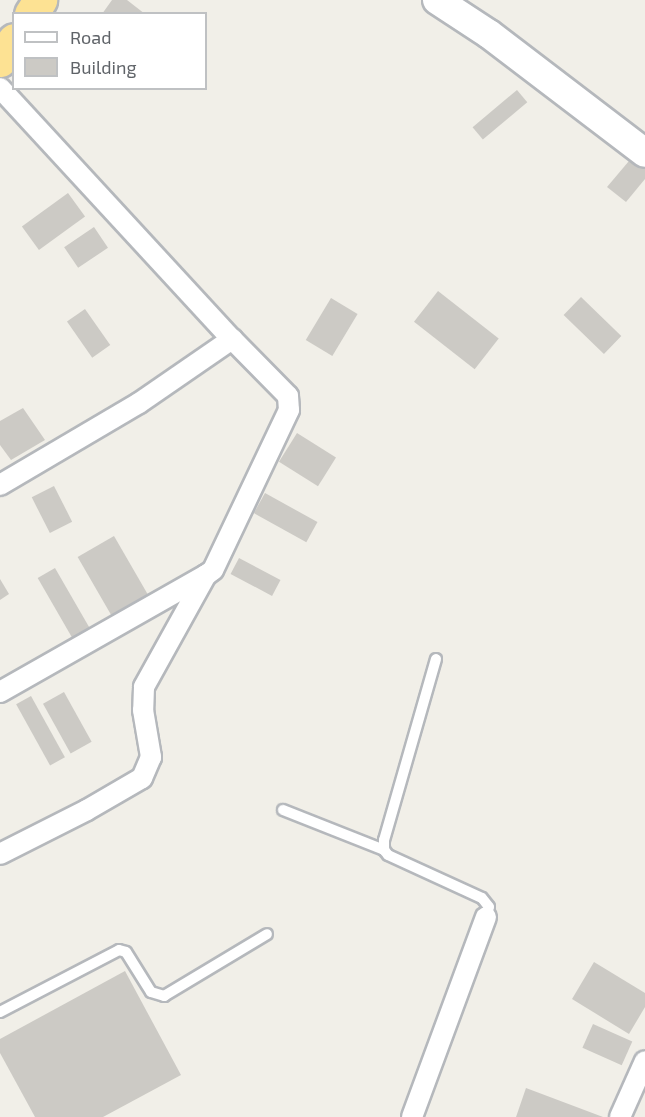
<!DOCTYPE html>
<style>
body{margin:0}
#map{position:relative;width:645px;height:1117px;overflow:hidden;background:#f1efe8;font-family:"Exo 2",sans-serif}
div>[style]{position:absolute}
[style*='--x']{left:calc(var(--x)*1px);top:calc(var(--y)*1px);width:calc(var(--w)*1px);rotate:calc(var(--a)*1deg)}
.building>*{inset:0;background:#cccac5;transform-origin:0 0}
.roads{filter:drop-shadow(2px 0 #b5b8bc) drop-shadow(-2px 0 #b5b8bc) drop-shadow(0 2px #b5b8bc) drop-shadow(0 -2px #b5b8bc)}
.lane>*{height:10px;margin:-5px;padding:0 5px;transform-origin:5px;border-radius:5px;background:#fff}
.street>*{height:20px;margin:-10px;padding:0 10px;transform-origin:10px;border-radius:10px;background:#fff}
.secondary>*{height:28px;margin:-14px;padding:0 14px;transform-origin:14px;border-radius:14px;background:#fff}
.highway>*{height:33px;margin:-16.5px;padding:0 16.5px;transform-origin:16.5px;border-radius:16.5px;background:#fde293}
span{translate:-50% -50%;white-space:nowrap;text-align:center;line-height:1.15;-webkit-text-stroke:4.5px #fff;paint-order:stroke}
.legend{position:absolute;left:12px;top:12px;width:195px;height:78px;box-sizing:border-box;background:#fff;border:2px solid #bfc1c3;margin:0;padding:8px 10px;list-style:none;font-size:18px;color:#5f6368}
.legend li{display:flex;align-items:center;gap:12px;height:30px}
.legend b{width:30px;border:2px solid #bfc1c3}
</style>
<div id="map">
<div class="building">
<div style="clip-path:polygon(112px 0,127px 0,145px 14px,102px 14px)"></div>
<div style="left:517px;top:90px;width:16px;height:58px;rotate:50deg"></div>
<div style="clip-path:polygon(634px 155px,645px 164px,645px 179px,626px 202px,607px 187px)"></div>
<div style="left:68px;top:193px;width:29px;height:57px;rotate:54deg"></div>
<div style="left:94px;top:227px;width:25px;height:36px;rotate:56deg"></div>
<div style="left:438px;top:291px;width:77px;height:39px;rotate:38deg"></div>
<div style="left:581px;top:297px;width:56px;height:25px;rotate:44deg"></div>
<div style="left:331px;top:298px;width:31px;height:49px;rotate:31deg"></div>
<div style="left:85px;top:309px;width:44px;height:22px;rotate:55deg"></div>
<div style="clip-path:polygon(23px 408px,45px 440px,11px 460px,0 445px,0 421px)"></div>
<div style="left:297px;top:433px;width:46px;height:34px;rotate:32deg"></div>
<div style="left:54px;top:486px;width:40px;height:25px;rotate:63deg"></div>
<div style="left:265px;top:493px;width:60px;height:23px;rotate:29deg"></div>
<div style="left:114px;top:536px;width:74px;height:42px;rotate:60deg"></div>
<div style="left:239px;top:558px;width:47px;height:18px;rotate:28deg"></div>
<div style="left:55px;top:568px;width:73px;height:20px;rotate:60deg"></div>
<div style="clip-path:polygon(0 579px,9px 594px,0 600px)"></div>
<div style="left:64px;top:692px;width:57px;height:24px;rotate:61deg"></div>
<div style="left:31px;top:696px;width:70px;height:17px;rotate:61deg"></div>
<div style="clip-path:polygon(594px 962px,645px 993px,645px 1007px,629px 1034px,572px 999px)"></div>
<div style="clip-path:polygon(125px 971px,181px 1075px,103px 1117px,35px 1117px,0 1053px,0 1039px)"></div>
<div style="left:593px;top:1024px;width:43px;height:26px;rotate:24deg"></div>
<div style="clip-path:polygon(526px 1088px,603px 1117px,516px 1117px)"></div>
</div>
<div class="roads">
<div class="lane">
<div style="--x:436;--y:659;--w:188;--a:106"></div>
<div style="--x:384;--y:840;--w:10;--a:90"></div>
<div style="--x:384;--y:850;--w:6;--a:51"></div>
<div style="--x:388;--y:855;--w:103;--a:24.6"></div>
<div style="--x:482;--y:898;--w:11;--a:52"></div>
<div style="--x:489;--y:907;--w:10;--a:107"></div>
<div style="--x:283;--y:810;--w:109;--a:21.6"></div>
<div style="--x:0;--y:1012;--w:134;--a:-27.5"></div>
<div style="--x:119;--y:950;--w:7;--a:16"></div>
<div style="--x:126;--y:952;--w:47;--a:58"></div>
<div style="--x:151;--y:992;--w:14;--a:17"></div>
<div style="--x:164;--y:996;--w:120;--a:-31"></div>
</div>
<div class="street">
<div style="--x:0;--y:88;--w:342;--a:47.3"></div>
<div style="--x:232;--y:339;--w:80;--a:45.5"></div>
<div style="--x:288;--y:396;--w:14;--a:86"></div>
<div style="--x:289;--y:410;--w:177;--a:115.4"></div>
<div style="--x:213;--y:570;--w:9;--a:144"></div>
<div style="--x:206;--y:575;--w:128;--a:119"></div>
<div style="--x:144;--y:687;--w:23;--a:92"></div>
<div style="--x:143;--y:710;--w:48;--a:80.3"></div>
<div style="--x:151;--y:757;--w:23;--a:113"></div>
<div style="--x:142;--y:778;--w:64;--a:149.8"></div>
<div style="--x:87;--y:810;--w:97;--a:153.2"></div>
<div style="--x:0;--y:485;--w:161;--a:-30.5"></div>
<div style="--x:139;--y:403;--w:113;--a:-34.5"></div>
<div style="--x:0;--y:692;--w:237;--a:-29.6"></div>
<div style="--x:412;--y:1117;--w:213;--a:-69.7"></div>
<div style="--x:620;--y:1117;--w:61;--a:-65.9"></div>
</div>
<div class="secondary">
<div style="--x:437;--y:0;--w:62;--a:33.2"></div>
<div style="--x:489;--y:34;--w:196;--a:37.3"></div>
</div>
<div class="highway">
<div style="--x:31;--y:14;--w:17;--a:-57"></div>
<div style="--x:0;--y:60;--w:24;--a:-55"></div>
</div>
</div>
<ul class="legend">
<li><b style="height:8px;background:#fff"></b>Road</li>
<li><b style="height:16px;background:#cccac5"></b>Building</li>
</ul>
</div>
